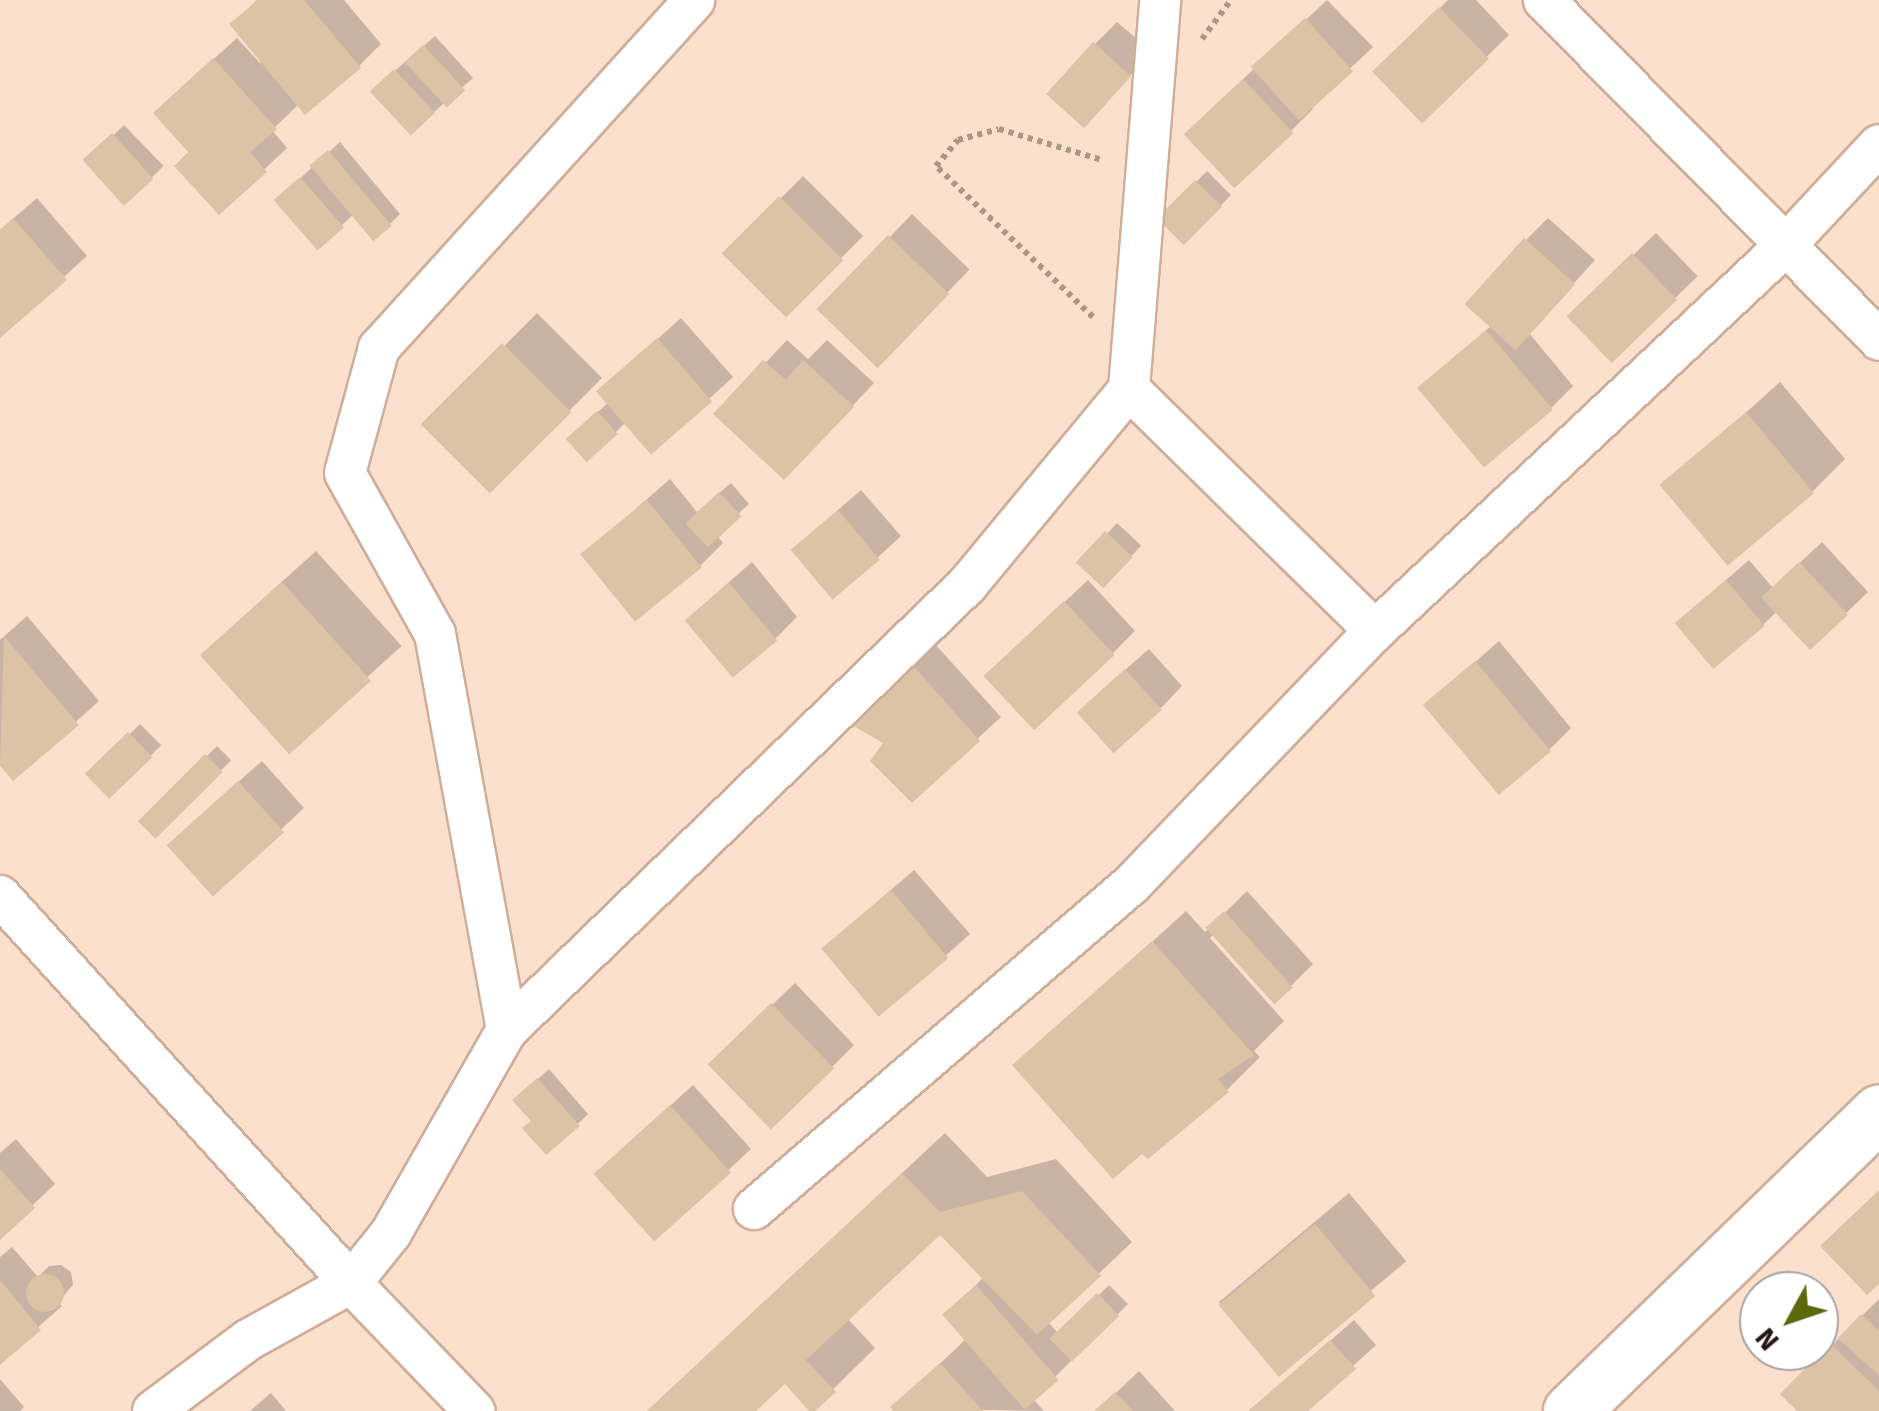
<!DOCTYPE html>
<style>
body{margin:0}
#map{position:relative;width:1879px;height:1411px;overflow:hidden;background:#fce0ce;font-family:"Fira Sans",sans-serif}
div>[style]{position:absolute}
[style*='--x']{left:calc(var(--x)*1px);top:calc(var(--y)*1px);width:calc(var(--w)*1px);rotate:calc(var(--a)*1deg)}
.shadow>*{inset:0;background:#0003;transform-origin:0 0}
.building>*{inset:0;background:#ddc3a5;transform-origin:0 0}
.round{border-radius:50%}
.path>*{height:6px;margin-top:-3px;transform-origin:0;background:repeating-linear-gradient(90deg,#ac9687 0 5px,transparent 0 10px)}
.roads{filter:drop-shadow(2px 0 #cfad98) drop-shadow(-2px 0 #cfad98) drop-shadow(0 2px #cfad98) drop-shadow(0 -2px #cfad98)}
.street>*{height:40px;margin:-20px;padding:0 20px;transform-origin:20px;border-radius:20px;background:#fff}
.highway>*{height:55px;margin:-27.5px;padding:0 27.5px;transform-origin:27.5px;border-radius:27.5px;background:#fff}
span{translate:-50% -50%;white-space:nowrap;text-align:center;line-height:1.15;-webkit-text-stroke:10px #fff;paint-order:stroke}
.north{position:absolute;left:1739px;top:1271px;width:100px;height:100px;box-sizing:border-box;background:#fff;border:2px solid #a7a29f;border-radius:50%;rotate:230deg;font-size:28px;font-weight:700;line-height:40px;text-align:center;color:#23170f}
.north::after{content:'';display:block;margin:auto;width:35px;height:45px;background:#5d680d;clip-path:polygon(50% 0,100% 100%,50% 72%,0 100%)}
</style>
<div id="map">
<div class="shadow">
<div style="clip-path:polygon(257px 0,344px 0,381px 44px,359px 66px,299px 104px,272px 130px,287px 148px,219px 212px,191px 152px,178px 91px,237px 38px,260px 63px,263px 60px,233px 24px)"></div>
<div style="clip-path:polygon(1327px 0,1373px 47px,1310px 106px,1313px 109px,1291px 131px,1208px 112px)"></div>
<div style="clip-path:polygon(1448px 0,1476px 0,1509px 35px,1422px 120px,1375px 71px)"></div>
<div style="clip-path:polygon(1117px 22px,1152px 52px,1085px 125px,1095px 44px)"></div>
<div style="clip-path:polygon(435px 36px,473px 78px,411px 132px,383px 81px)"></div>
<div style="left:124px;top:125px;width:57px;height:52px;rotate:46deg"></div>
<div style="clip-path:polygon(340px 142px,400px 214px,390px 224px,354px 214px,318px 247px,287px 190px)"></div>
<div style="left:1207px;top:171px;width:34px;height:66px;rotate:45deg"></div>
<div style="left:803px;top:176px;width:85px;height:110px;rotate:45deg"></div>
<div style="clip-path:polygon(37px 198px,87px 256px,1px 334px,0 230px)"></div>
<div style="left:912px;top:214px;width:80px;height:132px;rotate:44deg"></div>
<div style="clip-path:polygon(1548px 218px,1595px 260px,1529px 333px,1573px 386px,1551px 408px,1421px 388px,1492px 325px,1526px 240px)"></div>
<div style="left:1656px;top:233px;width:60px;height:120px;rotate:46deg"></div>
<div style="left:537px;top:313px;width:92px;height:158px;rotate:45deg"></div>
<div style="clip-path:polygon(681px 318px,733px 377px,652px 451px,626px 422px,616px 432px,580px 428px,609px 402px,622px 371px)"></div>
<div style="clip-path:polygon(787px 340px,808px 359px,827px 340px,874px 383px,806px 455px,717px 414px)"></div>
<div style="clip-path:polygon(1780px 382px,1845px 459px,1813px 491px,1664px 486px)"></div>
<div style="clip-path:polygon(670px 479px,697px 512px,731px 483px,749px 504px,716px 534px,723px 543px,701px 565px,635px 618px,584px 554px)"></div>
<div style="clip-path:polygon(861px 490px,901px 536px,835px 597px,816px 529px)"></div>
<div style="left:1117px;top:523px;width:33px;height:55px;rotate:43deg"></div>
<div style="clip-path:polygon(1822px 542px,1868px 592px,1811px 647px,1777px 611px,1763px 625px,1677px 623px,1749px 560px,1773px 588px)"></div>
<div style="left:316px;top:551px;width:128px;height:154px;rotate:48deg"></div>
<div style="clip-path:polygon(752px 562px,797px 617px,775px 639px,687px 619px)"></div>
<div style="clip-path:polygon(1088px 580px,1135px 631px,1113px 653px,1009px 654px)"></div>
<div style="clip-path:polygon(27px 616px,99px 701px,13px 778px,0 762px,0 640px)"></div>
<div style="clip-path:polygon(925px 633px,1001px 717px,912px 799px,887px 742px,847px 719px)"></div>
<div style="clip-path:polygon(1499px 641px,1571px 728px,1549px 750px,1426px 705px)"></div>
<div style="clip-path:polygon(1149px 649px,1182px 686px,1161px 708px,1101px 691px)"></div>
<div style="left:140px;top:724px;width:30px;height:71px;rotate:45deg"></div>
<div style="left:217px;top:746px;width:20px;height:107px;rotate:45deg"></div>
<div style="clip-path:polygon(262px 761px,304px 808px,213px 893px,192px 823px)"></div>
<div style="clip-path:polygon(914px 870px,970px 934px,881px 1013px,848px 927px)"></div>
<div style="clip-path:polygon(1247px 891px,1313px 964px,1291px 986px,1214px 934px,1210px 938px,1284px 1021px,1254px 1051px,1260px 1057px,1227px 1090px,1148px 1156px,1015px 1066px,1186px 911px,1205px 932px)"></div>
<div style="clip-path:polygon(795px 983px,854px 1045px,832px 1067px,733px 1042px)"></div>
<div style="clip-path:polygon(549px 1069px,588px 1114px,578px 1124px,534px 1121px,526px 1090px)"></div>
<div style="clip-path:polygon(693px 1085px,751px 1149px,655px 1238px,619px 1152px)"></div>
<div style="clip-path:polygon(945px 1133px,987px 1177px,1056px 1159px,1132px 1242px,1048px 1322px,1059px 1334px,1109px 1285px,1128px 1304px,1033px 1399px,1044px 1411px,893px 1408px,966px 1339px,945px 1315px,984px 1277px,948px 1224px,847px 1318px,875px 1348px,812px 1410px,785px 1380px,752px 1411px,647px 1411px)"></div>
<div style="clip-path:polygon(16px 1139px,55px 1184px,0 1236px,0 1153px)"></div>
<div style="left:1349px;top:1193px;width:89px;height:170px;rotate:50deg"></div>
<div style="clip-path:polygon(12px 1247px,38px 1277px,49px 1266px,61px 1265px,71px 1272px,73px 1285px,58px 1302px,62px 1306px,0 1361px,0 1257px)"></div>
<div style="clip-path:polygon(1879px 1299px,1879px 1411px,1801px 1411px,1783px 1394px)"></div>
<div style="clip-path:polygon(1354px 1320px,1376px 1345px,1304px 1411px,1250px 1411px)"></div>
<div style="clip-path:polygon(1139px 1371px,1175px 1411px,1097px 1411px)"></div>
<div style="clip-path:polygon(0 1379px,24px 1407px,20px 1411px,0 1411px)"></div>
<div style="clip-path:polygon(271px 1393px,286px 1411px,250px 1411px)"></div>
</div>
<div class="building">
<div style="clip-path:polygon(258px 0,304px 0,361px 68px,305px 115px,229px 24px)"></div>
<div style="left:1439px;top:7px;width:72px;height:93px;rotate:46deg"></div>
<div style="left:1305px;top:18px;width:72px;height:73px;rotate:48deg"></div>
<div style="left:1093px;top:42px;width:51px;height:70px;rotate:42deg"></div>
<div style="left:423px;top:45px;width:62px;height:25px;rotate:47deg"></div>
<div style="clip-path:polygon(213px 58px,277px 129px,250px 152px,267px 172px,219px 215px,174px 166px,188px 152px,153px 113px)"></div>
<div style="left:394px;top:69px;width:60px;height:33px;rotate:47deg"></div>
<div style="left:1243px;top:79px;width:74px;height:81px;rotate:47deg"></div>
<div style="left:112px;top:133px;width:62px;height:40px;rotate:48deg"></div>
<div style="left:328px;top:150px;width:99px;height:24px;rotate:50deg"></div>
<div style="left:300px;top:177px;width:67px;height:35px;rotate:49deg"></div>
<div style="left:1195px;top:180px;width:38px;height:54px;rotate:45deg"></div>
<div style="left:779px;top:196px;width:91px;height:81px;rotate:45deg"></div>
<div style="clip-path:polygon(13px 218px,67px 280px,0 338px,0 230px)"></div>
<div style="left:888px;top:235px;width:85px;height:103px;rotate:44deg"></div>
<div style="left:1524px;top:238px;width:69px;height:89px;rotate:42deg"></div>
<div style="left:1632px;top:253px;width:65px;height:91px;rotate:46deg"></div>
<div style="left:1486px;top:330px;width:104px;height:90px;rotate:50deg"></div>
<div style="left:657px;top:338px;width:84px;height:81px;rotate:49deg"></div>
<div style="left:502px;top:343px;width:98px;height:115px;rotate:45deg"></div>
<div style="clip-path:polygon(763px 360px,786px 380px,803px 360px,854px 407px,784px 480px,713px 414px)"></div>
<div style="left:597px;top:411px;width:31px;height:42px;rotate:48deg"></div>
<div style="left:1746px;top:412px;width:106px;height:113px;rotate:50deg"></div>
<div style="left:719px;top:492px;width:33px;height:46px;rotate:47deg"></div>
<div style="left:647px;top:500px;width:87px;height:86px;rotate:51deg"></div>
<div style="left:838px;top:510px;width:65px;height:62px;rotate:50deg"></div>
<div style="left:1105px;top:531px;width:38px;height:43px;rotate:43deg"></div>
<div style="left:1799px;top:562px;width:72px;height:52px;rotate:47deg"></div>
<div style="left:1726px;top:580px;width:60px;height:67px;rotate:50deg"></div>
<div style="left:282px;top:582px;width:133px;height:110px;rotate:48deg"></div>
<div style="left:729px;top:583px;width:75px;height:58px;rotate:50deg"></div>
<div style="left:1064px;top:601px;width:74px;height:110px;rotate:47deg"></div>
<div style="clip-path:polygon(4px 636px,79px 725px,13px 781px,0 766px)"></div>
<div style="clip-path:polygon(902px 653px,980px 741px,912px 803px,870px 761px,883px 743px,843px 720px)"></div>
<div style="left:1475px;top:661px;width:118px;height:68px;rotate:50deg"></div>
<div style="left:1125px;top:669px;width:55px;height:65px;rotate:48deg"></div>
<div style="left:128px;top:732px;width:35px;height:60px;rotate:46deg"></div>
<div style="left:205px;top:754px;width:25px;height:95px;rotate:45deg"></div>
<div style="left:238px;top:781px;width:69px;height:96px;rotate:48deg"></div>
<div style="left:891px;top:890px;width:89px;height:91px;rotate:50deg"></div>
<div style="left:1224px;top:911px;width:103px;height:25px;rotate:48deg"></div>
<div style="clip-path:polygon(1152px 941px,1254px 1055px,1218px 1079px,1229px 1092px,1148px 1159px,1142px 1154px,1113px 1179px,1012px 1065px)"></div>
<div style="left:771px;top:1003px;width:91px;height:88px;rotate:46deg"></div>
<div style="clip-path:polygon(537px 1078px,580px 1126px,546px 1155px,522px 1128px,531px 1121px,512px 1100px)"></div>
<div style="left:670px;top:1105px;width:91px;height:103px;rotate:48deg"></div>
<div style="clip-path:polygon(0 1169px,35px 1208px,0 1240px)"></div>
<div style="clip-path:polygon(902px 1173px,940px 1212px,1022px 1191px,1101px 1276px,1037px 1335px,940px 1235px,806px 1360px,836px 1392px,815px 1411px,809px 1411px,785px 1384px,756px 1411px,647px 1411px)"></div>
<div style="clip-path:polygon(1879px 1190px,1879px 1284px,1867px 1295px,1820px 1246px)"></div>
<div style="left:1315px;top:1224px;width:94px;height:126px;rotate:50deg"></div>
<div class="round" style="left:26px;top:1274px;width:38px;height:38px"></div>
<div style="clip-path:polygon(0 1280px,41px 1330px,0 1365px)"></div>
<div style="left:976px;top:1285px;width:126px;height:45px;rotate:49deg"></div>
<div style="left:1097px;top:1293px;width:32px;height:66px;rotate:46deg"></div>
<div style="clip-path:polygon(1861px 1314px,1879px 1331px,1879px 1376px,1838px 1338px)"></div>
<div style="clip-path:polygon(1330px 1340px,1356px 1369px,1308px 1411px,1248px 1411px)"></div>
<div style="clip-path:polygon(1830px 1343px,1879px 1391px,1879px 1411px,1797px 1411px,1780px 1394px)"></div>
<div style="clip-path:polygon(940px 1363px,983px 1411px,893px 1411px,890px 1407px)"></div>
<div style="clip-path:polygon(1115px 1392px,1133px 1411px,1094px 1411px)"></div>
</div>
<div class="path">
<div style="--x:1202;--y:39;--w:49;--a:-53.4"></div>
<div style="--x:1093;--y:317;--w:218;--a:-136.1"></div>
<div style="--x:936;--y:166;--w:34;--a:-50"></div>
<div style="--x:958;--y:140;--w:42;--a:-15"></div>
<div style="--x:999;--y:129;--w:108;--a:16.8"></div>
</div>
<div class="roads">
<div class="street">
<div style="--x:1544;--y:0;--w:477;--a:45.4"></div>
<div style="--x:1129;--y:389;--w:345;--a:44.5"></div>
<div style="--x:0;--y:896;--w:522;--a:47.79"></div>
<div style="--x:351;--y:1283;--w:178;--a:46.1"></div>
<div style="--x:507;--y:1030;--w:402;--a:-100.3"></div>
<div style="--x:435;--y:634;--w:184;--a:-119.2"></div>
<div style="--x:345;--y:473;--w:130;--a:-74.8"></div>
<div style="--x:379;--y:348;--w:469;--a:-47.8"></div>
<div style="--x:754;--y:1209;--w:497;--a:-40.7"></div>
<div style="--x:1131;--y:885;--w:352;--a:-46.2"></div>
<div style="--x:1375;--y:631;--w:561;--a:-43.19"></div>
<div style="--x:1784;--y:247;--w:139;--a:-47"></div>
<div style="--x:153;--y:1411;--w:119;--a:-36.8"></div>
<div style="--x:248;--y:1340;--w:118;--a:-29"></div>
<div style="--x:351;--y:1283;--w:64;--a:-51.3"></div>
<div style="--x:391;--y:1233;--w:234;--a:-60.3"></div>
<div style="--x:507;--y:1030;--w:640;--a:-44.05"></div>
<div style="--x:967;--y:585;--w:254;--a:-50.4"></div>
<div style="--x:1129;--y:389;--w:390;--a:-85.4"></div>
</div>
<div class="highway">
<div style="--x:1571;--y:1411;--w:429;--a:-44.1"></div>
</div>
</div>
<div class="north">N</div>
</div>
